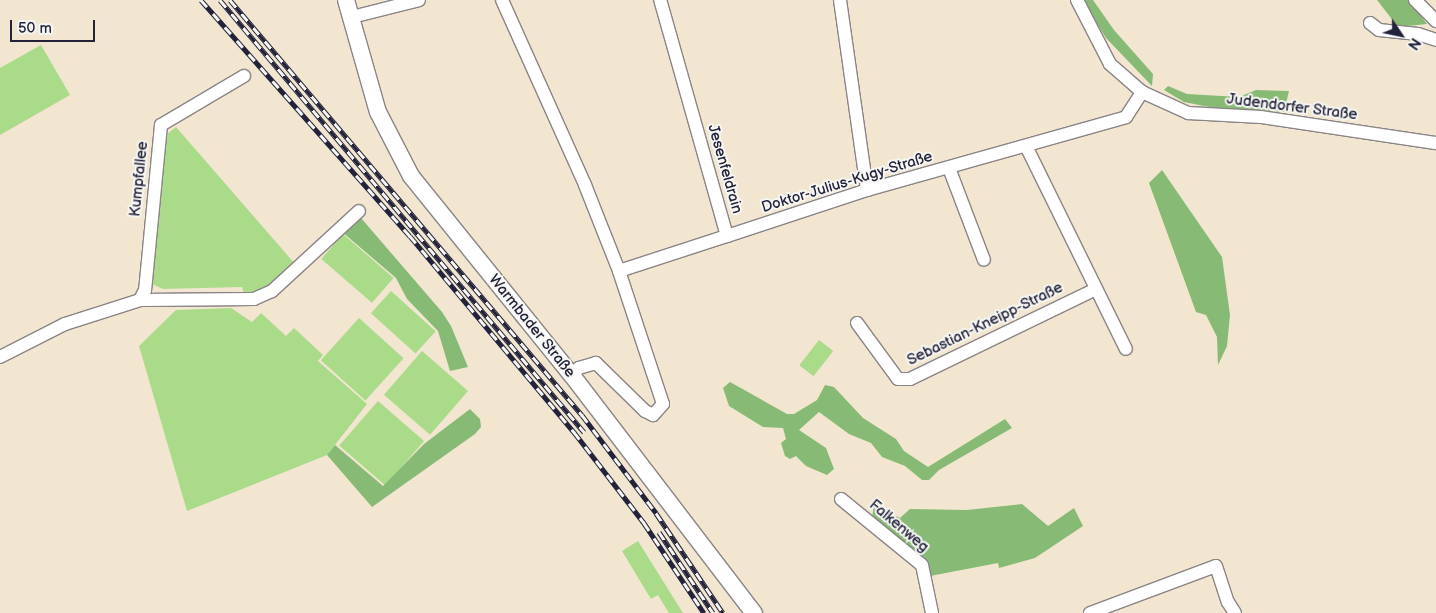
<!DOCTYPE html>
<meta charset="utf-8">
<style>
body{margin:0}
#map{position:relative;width:1436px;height:613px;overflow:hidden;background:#f2e6d0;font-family:"Balsamiq Sans",sans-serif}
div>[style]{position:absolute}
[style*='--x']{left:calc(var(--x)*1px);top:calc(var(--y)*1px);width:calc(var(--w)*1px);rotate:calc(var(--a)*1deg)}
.green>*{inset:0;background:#aadb89;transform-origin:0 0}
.forest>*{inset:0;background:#87bb75}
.roads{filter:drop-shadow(1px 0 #8a8486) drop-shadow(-1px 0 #8a8486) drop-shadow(0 1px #8a8486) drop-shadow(0 -1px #8a8486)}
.minor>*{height:12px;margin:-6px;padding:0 6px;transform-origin:6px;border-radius:6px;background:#fff}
.tertiary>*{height:16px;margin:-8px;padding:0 8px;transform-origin:8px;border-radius:8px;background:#fff}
.rail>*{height:5px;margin-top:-2.5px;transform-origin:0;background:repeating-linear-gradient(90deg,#f6f6f2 0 9px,#22223b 0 18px);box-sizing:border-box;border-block:1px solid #22223b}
span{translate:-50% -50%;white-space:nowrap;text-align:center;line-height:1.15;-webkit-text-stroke:4px #f6f6f2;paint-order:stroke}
.street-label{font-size:15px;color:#22223b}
.north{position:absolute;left:1376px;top:10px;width:50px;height:50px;-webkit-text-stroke:4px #f6f6f2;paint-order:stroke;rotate:124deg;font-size:14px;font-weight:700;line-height:20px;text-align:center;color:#22223b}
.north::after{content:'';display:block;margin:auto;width:18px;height:22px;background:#22223b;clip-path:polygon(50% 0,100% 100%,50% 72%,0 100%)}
.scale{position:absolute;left:10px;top:20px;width:85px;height:22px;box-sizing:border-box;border:2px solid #22223b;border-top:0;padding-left:6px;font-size:15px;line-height:18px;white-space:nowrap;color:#22223b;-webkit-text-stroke:4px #f6f6f2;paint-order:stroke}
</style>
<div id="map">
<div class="green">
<div style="clip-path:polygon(41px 45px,70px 95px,0 135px,0 68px)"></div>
<div style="clip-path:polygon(176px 127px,296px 265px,270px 287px,244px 294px,242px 287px,163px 289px,152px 284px,166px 135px)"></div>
<div style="left:343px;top:234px;width:67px;height:33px;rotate:41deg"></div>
<div style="left:391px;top:291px;width:60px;height:30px;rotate:42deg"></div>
<div style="clip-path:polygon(231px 308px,252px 322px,261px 313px,286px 336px,294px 328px,323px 355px,318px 361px,367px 404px,327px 455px,187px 511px,139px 346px,176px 310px)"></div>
<div style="left:359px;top:318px;width:60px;height:57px;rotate:42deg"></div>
<div style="left:819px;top:340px;width:18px;height:32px;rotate:38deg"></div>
<div style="left:422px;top:351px;width:61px;height:58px;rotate:41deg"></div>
<div style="left:378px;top:401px;width:61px;height:59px;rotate:41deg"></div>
<div style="clip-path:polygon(638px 541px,683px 613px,669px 613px,658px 595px,651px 599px,622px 551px)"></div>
</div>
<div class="forest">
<div style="clip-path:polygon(1082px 0,1093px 0,1114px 30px,1153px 74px,1152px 86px,1106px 38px)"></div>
<div style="clip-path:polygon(1377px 0,1409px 0,1427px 24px,1398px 27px)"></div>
<div style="clip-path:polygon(1168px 86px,1187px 94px,1239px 97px,1256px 90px,1289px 91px,1284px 112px,1209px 107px,1184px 102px,1164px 90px)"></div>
<div style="clip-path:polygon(1162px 170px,1222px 257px,1230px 315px,1227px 346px,1218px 365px,1217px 337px,1206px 315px,1196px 312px,1149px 183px)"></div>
<div style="clip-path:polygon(361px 218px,442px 312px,451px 326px,468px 367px,450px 371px,438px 331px,407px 299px,396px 278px,341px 231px)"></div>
<div style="clip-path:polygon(730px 382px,787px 414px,794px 414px,817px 400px,825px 385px,834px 387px,863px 418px,896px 439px,904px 451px,928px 467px,1005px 419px,1012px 428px,939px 470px,929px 480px,922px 480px,905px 466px,882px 457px,871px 443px,849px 434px,819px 412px,799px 430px,826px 448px,834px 469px,827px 475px,806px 466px,796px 456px,790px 459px,785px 456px,781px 443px,786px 439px,783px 428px,763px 427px,729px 406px,723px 388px)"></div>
<div style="clip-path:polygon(470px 409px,480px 419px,481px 427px,475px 434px,372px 507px,327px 455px,335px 445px,383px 486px,424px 444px)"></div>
<div style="clip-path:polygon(1022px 504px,1048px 526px,1074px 508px,1083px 526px,1035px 558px,999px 568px,998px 563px,930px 576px,926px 562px,914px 550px,887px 534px,872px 518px,874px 505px,900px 518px,910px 509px,967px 510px)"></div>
</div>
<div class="roads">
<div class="minor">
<div style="--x:502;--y:0;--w:203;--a:65.8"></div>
<div style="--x:585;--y:185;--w:92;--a:68.4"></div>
<div style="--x:619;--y:271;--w:140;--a:71.7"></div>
<div style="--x:663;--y:404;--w:15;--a:132"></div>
<div style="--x:653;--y:415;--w:9;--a:-153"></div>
<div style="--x:645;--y:411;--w:69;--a:-135.6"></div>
<div style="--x:596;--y:363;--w:18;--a:164"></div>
<div style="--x:579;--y:368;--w:10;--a:143"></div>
<div style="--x:840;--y:0;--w:192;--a:81.9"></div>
<div style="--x:1077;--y:0;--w:72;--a:62.7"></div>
<div style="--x:1110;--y:64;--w:43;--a:41.2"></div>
<div style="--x:1142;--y:92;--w:51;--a:24.5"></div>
<div style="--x:1188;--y:113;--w:73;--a:3.1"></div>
<div style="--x:1261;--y:117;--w:177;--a:8.5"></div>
<div style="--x:1415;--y:0;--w:30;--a:45"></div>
<div style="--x:352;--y:17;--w:69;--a:-14.2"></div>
<div style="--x:1370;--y:23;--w:11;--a:38"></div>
<div style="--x:1379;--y:30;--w:39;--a:6"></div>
<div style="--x:1418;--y:34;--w:19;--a:18"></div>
<div style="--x:244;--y:76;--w:96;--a:149.4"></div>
<div style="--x:161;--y:125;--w:166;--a:95.5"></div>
<div style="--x:145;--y:290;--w:11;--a:117"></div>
<div style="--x:140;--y:300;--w:114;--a:-0.5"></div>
<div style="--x:254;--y:299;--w:20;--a:-24"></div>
<div style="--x:272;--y:291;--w:118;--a:-42.6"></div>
<div style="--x:1026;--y:146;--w:226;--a:63.8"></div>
<div style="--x:949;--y:168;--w:98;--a:69.2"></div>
<div style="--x:727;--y:236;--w:147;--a:-18.2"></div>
<div style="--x:867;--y:190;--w:269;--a:-15.7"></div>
<div style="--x:1126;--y:117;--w:30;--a:-57"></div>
<div style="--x:619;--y:271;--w:114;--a:-18"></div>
<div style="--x:727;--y:236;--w:245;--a:-105.8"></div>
<div style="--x:857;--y:323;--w:69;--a:53.8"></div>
<div style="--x:898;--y:379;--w:12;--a:0"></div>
<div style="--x:910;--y:379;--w:204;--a:-25.8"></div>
<div style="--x:0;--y:357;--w:73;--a:-26.9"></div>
<div style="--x:65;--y:324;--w:79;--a:-17.7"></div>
<div style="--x:841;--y:499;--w:104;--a:39.2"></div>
<div style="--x:922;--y:565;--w:49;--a:78.2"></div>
<div style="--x:1090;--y:613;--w:134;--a:-20.5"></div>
<div style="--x:1216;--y:566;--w:38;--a:72"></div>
<div style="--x:1228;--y:602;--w:13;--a:58"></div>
</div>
<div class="tertiary">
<div style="--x:346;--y:0;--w:116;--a:74.1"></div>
<div style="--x:378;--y:112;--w:72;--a:62.7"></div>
<div style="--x:411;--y:176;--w:255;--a:51.1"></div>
<div style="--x:571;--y:374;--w:301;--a:52.6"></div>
</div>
</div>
<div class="rail">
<div style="--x:201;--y:0;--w:315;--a:48.5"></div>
<div style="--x:410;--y:236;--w:256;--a:50.1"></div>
<div style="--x:574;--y:432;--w:115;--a:52.4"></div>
<div style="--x:644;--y:523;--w:108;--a:56.3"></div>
<div style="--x:220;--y:0;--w:565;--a:49.88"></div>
<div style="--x:230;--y:0;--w:544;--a:49.7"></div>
<div style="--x:582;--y:415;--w:123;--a:52.9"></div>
<div style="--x:656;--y:513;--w:120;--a:56.2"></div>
<div style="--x:659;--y:532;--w:97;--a:56.3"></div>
</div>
<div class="street-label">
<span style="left:1292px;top:107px;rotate:7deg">Judendorfer Straße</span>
<span style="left:725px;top:169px;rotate:74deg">Jesenfeldrain</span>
<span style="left:139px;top:179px;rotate:-84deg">Kumpfallee</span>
<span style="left:847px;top:182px;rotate:-17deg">Doktor-Julius-Kugy-Straße</span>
<span style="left:985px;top:324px;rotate:-26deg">Sebastian-Kneipp-Straße</span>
<span style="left:532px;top:326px;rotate:51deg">Warmbader Straße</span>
<span style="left:899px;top:526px;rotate:40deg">Falkenweg</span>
</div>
<div class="north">N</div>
<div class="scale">50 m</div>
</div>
